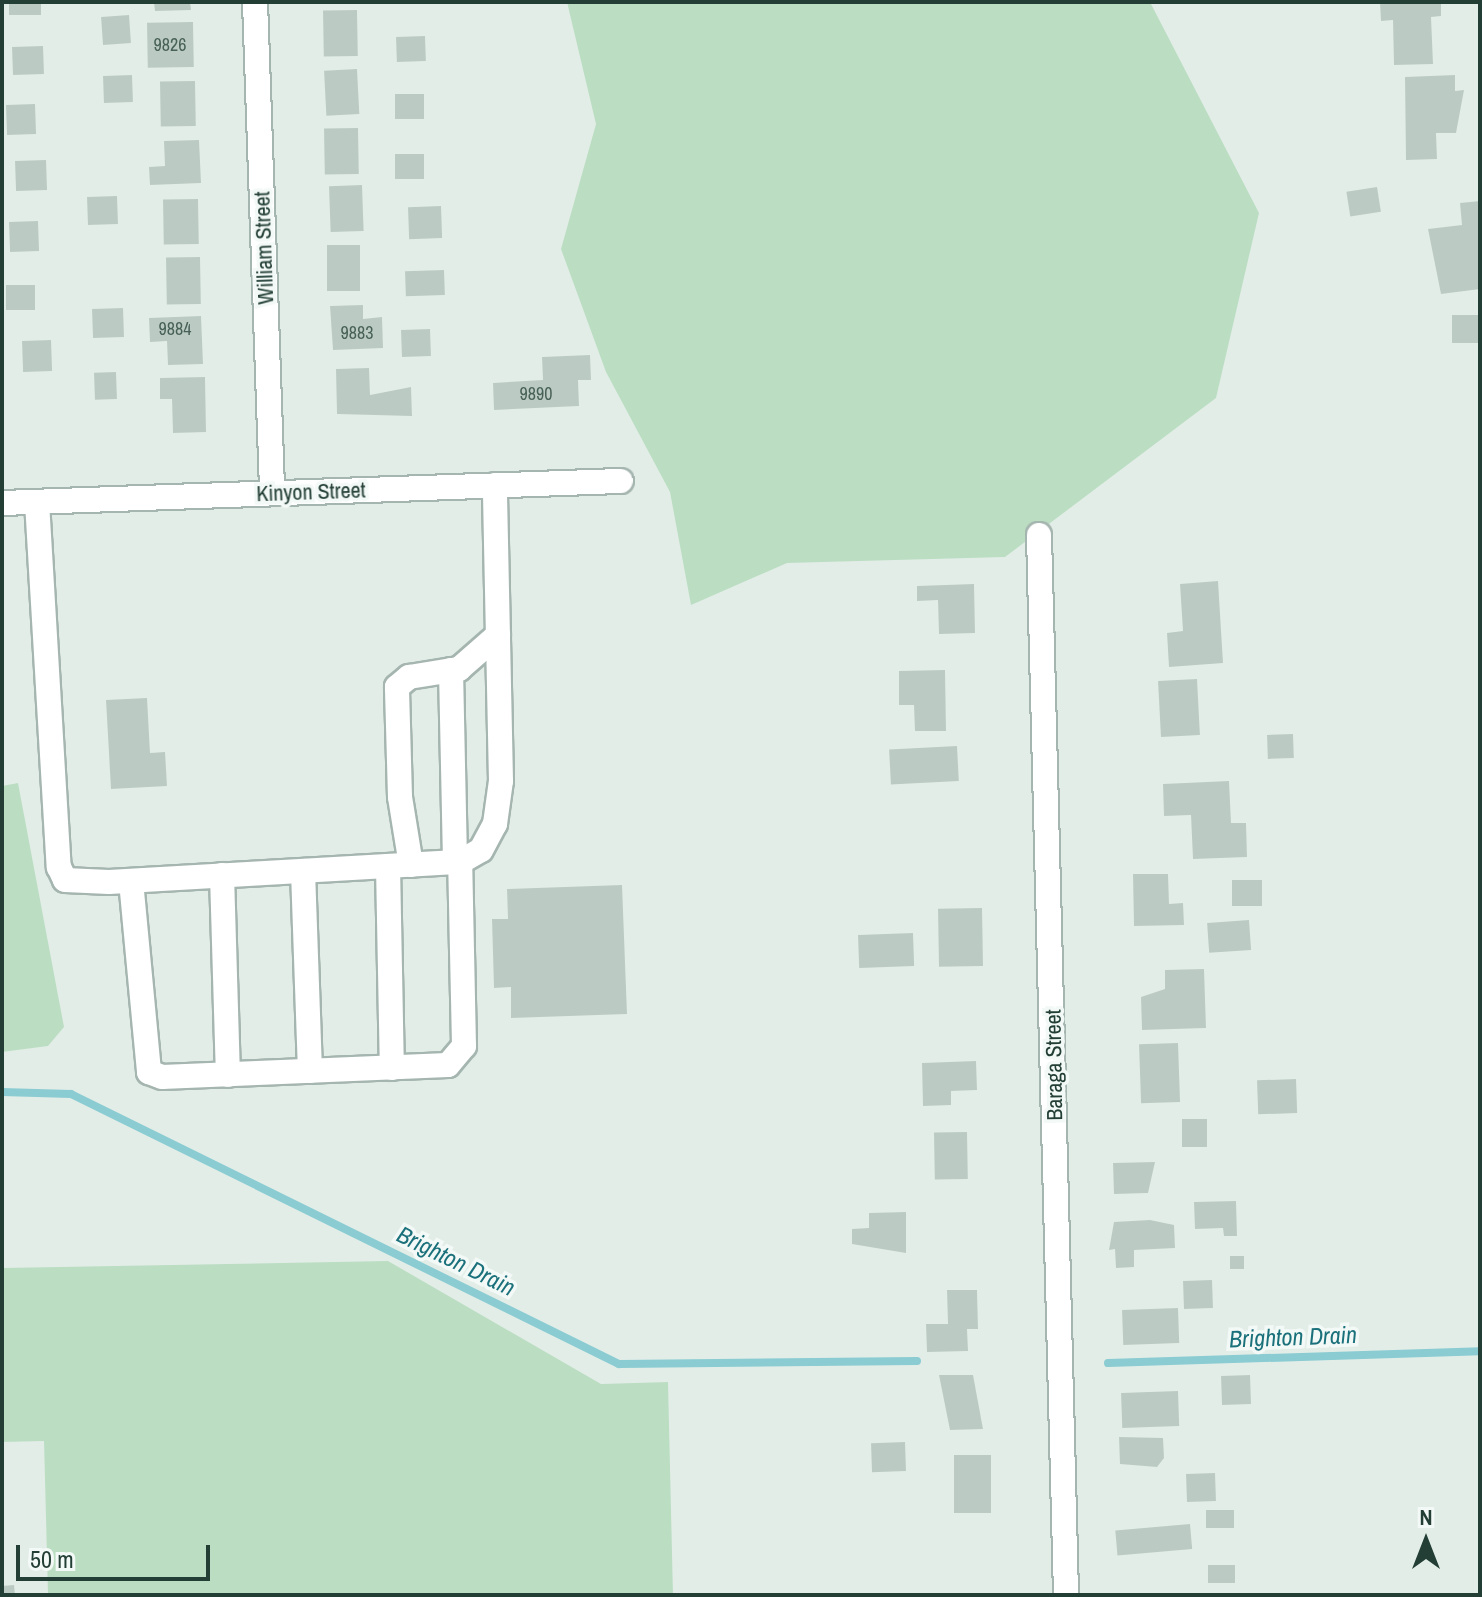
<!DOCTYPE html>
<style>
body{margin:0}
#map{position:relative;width:1482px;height:1597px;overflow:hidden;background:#e3ede8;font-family:"Archivo Narrow",sans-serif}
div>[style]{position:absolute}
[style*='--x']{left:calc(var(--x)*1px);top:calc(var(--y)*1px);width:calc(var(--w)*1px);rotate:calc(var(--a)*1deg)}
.green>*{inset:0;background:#bbdec3}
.stream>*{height:8px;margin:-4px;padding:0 4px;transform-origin:4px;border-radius:4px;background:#8accd2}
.building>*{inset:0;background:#bbcbc3;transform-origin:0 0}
.roads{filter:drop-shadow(2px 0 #a5b5af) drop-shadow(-2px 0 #a5b5af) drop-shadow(0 2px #a5b5af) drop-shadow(0 -2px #a5b5af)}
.minor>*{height:24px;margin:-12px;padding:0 12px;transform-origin:12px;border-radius:12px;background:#fff}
span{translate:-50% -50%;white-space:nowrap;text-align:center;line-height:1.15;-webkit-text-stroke:7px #f3f9f6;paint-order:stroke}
.number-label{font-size:18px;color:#486158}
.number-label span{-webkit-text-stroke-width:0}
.street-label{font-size:22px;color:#223e35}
.water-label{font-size:24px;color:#1b717b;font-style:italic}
.frame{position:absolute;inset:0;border:4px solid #223e35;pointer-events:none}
.north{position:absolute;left:1386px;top:1501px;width:80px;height:80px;-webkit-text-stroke:6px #f3f9f6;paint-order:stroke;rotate:0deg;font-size:22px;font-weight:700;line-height:32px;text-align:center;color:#223e35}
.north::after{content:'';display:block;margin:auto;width:28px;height:36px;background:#223e35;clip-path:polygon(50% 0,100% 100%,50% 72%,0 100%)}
.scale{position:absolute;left:16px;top:1545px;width:194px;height:36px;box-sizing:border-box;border:4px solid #223e35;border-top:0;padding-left:10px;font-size:24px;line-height:28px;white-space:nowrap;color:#223e35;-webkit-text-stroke:6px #f3f9f6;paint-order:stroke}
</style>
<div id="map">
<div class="green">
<div style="clip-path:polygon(567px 2px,1150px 2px,1259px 213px,1216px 398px,1005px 557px,787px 563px,691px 605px,670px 492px,606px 372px,561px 249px,596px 124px)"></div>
<div style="clip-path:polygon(18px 783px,64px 1027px,48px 1046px,2px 1052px,2px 786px)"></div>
<div style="clip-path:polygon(388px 1261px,601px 1384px,668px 1382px,673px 1595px,48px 1595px,44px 1441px,2px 1442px,2px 1268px)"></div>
</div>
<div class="stream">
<div style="--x:2;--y:1092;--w:69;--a:1.7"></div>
<div style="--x:71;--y:1094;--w:611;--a:26.23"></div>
<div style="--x:619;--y:1364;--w:298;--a:-0.6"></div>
<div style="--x:1108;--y:1363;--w:372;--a:-1.8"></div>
</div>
<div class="building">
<div style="left:9px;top:2px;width:32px;height:13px"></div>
<div style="clip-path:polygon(154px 2px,190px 2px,191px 10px,155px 11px)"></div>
<div style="clip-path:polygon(1380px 2px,1441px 2px,1441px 16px,1431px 17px,1433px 64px,1394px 65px,1393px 20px,1381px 21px)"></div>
<div style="left:357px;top:10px;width:46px;height:34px;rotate:89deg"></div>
<div style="left:129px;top:15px;width:28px;height:28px;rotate:86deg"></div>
<div style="left:193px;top:22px;width:45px;height:46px;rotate:89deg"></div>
<div style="left:425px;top:36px;width:25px;height:29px;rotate:88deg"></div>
<div style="left:43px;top:46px;width:28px;height:31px;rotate:88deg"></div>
<div style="left:357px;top:69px;width:45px;height:33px;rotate:87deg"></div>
<div style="left:132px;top:75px;width:27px;height:29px;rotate:88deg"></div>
<div style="clip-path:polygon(1455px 75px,1455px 91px,1464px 90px,1456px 133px,1436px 133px,1437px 159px,1406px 160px,1405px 77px)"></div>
<div style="left:195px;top:81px;width:45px;height:35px;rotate:89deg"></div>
<div style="left:424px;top:94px;width:25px;height:29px;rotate:90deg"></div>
<div style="left:35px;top:104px;width:30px;height:29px;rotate:88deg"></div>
<div style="left:358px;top:128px;width:46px;height:34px;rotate:89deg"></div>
<div style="clip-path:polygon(199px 140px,201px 183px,150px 185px,149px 167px,165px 166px,164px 141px)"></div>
<div style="left:424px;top:154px;width:25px;height:29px;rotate:90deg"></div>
<div style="left:46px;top:160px;width:30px;height:31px;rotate:88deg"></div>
<div style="left:362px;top:185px;width:46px;height:33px;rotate:88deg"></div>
<div style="left:1377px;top:187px;width:25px;height:31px;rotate:81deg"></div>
<div style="left:117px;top:196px;width:28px;height:30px;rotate:88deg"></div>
<div style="left:198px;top:199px;width:45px;height:35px;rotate:89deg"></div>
<div style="clip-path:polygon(1480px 201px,1480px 289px,1441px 294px,1428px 229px,1462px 225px,1460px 203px)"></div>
<div style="left:441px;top:206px;width:32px;height:33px;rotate:88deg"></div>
<div style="left:38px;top:221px;width:30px;height:29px;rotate:88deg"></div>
<div style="left:327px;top:245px;width:33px;height:46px"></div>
<div style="left:200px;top:257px;width:47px;height:34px;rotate:89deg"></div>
<div style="left:444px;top:270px;width:25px;height:39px;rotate:88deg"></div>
<div style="left:35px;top:285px;width:25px;height:29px;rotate:90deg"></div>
<div style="clip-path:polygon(363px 305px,363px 319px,382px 317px,383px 348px,333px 350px,330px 306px)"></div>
<div style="left:123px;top:308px;width:29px;height:31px;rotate:88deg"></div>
<div style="left:1480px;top:315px;width:28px;height:28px;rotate:90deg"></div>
<div style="clip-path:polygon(201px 316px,203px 364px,168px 365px,167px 341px,150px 342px,149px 318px)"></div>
<div style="left:430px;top:329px;width:27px;height:29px;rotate:88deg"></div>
<div style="left:51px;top:340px;width:31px;height:29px;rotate:88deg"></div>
<div style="clip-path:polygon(590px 355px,591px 380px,578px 380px,579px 406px,494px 410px,493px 383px,543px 380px,542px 357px)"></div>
<div style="clip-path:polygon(369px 368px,370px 395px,411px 387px,412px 416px,337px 414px,336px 369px)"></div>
<div style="left:116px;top:372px;width:27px;height:22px;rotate:88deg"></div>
<div style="clip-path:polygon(205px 377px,206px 432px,173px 433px,172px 399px,160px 399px,160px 378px)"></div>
<div style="clip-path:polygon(1218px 581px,1223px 663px,1169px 667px,1167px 633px,1183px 631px,1180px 584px)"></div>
<div style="clip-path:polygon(974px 584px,975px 633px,939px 634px,938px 600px,917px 601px,917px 586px)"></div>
<div style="clip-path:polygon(945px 670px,946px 731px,915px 731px,914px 705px,899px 705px,899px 671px)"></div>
<div style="left:1197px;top:679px;width:56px;height:39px;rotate:87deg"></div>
<div style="clip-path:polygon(147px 698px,150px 753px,165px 752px,167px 786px,111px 789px,106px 700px)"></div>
<div style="left:1293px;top:734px;width:24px;height:26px;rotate:88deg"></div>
<div style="left:957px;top:746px;width:35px;height:68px;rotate:87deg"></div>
<div style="clip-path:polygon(1229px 781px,1231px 823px,1246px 823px,1247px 857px,1193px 859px,1191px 815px,1164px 816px,1163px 784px)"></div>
<div style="clip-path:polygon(1133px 874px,1168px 874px,1169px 904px,1183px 903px,1184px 925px,1134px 926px)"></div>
<div style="left:1232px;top:880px;width:30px;height:26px"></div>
<div style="clip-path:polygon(622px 885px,627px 1014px,511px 1018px,511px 987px,494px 988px,492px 919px,508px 919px,507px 889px)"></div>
<div style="left:982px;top:908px;width:58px;height:44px;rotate:89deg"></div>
<div style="left:1249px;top:920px;width:30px;height:42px;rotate:86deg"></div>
<div style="left:913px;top:933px;width:33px;height:55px;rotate:88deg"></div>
<div style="clip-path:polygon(1204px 969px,1206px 1028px,1142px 1030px,1141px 997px,1165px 989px,1165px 970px)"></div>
<div style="left:1178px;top:1043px;width:59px;height:39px;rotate:88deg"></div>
<div style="clip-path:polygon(976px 1061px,977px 1090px,951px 1091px,951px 1105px,923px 1106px,922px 1063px)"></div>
<div style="left:1296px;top:1079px;width:34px;height:39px;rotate:88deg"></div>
<div style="left:1182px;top:1119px;width:25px;height:28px"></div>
<div style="left:967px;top:1132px;width:47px;height:33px;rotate:89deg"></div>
<div style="clip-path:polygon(1155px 1162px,1148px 1193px,1114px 1194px,1113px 1163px)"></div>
<div style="clip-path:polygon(1236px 1201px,1237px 1236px,1224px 1236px,1223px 1228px,1195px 1229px,1194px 1202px)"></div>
<div style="clip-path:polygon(906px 1212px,906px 1253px,852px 1244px,852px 1229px,869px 1228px,869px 1213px)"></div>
<div style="clip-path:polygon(1150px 1220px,1174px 1225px,1175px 1248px,1134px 1250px,1134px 1267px,1116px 1268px,1115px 1249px,1109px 1250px,1114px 1222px)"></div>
<div style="left:1230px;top:1256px;width:14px;height:13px"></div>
<div style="left:1212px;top:1280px;width:28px;height:29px;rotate:88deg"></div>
<div style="clip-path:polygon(947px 1290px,977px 1290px,978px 1329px,967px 1329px,968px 1351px,927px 1352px,926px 1324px,948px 1324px)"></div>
<div style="left:1178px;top:1308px;width:35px;height:56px;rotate:88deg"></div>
<div style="clip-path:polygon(939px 1375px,973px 1375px,983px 1429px,950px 1430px)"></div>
<div style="left:1250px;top:1375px;width:29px;height:29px;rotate:88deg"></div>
<div style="left:1178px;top:1391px;width:35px;height:57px;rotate:88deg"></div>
<div style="clip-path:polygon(1119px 1437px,1163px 1438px,1164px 1458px,1157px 1467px,1120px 1464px)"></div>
<div style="left:905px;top:1442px;width:29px;height:34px;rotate:88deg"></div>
<div style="left:954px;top:1455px;width:37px;height:58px"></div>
<div style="left:1215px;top:1473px;width:28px;height:29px;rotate:88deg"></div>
<div style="left:1206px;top:1510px;width:28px;height:18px"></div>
<div style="left:1190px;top:1524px;width:25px;height:75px;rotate:85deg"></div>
<div style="left:1208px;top:1565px;width:27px;height:18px"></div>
<div style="clip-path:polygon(14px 1585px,15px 1595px,2px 1595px,2px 1586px)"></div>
</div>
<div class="roads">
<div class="minor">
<div style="--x:255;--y:2;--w:491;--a:88"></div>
<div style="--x:37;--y:502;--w:366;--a:86.6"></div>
<div style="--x:59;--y:867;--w:14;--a:65"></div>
<div style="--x:65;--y:880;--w:44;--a:2.6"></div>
<div style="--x:109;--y:882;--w:352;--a:-3.3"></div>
<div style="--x:460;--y:862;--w:24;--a:-30"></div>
<div style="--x:481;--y:850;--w:30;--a:-62"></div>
<div style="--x:495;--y:824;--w:43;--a:-82.1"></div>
<div style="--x:501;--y:781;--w:296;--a:-91.2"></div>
<div style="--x:2;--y:503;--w:619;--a:-2.04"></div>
<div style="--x:1039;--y:535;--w:1060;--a:88.54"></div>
<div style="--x:451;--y:670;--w:192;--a:88.8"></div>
<div style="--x:411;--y:865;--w:69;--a:-99.2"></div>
<div style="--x:400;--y:797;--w:110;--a:-91.6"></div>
<div style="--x:397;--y:687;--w:16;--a:-40"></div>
<div style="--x:409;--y:677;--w:51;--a:-9.1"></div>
<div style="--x:459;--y:669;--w:52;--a:-41.1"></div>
<div style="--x:388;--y:866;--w:202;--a:88.9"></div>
<div style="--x:303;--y:871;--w:200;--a:88"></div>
<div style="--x:222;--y:875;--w:200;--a:88.3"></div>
<div style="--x:131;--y:881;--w:192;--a:84.6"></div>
<div style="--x:149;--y:1072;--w:14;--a:21"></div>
<div style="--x:162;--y:1077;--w:286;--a:-2.4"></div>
<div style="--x:448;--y:1065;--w:25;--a:-50"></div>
<div style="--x:464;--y:1046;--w:184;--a:-91.2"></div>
</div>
</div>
<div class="number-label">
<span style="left:170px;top:45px">9826</span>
<span style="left:175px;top:329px">9884</span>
<span style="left:357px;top:333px">9883</span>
<span style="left:536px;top:394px">9890</span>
</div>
<div class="street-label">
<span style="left:264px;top:248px;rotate:-92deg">William Street</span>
<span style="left:311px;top:492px;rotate:-2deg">Kinyon Street</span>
<span style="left:1054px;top:1065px;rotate:-91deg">Baraga Street</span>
</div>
<div class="water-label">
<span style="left:456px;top:1261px;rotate:26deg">Brighton Drain</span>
<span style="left:1293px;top:1337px;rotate:-2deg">Brighton Drain</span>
</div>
<div class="frame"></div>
<div class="north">N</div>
<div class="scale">50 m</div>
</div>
